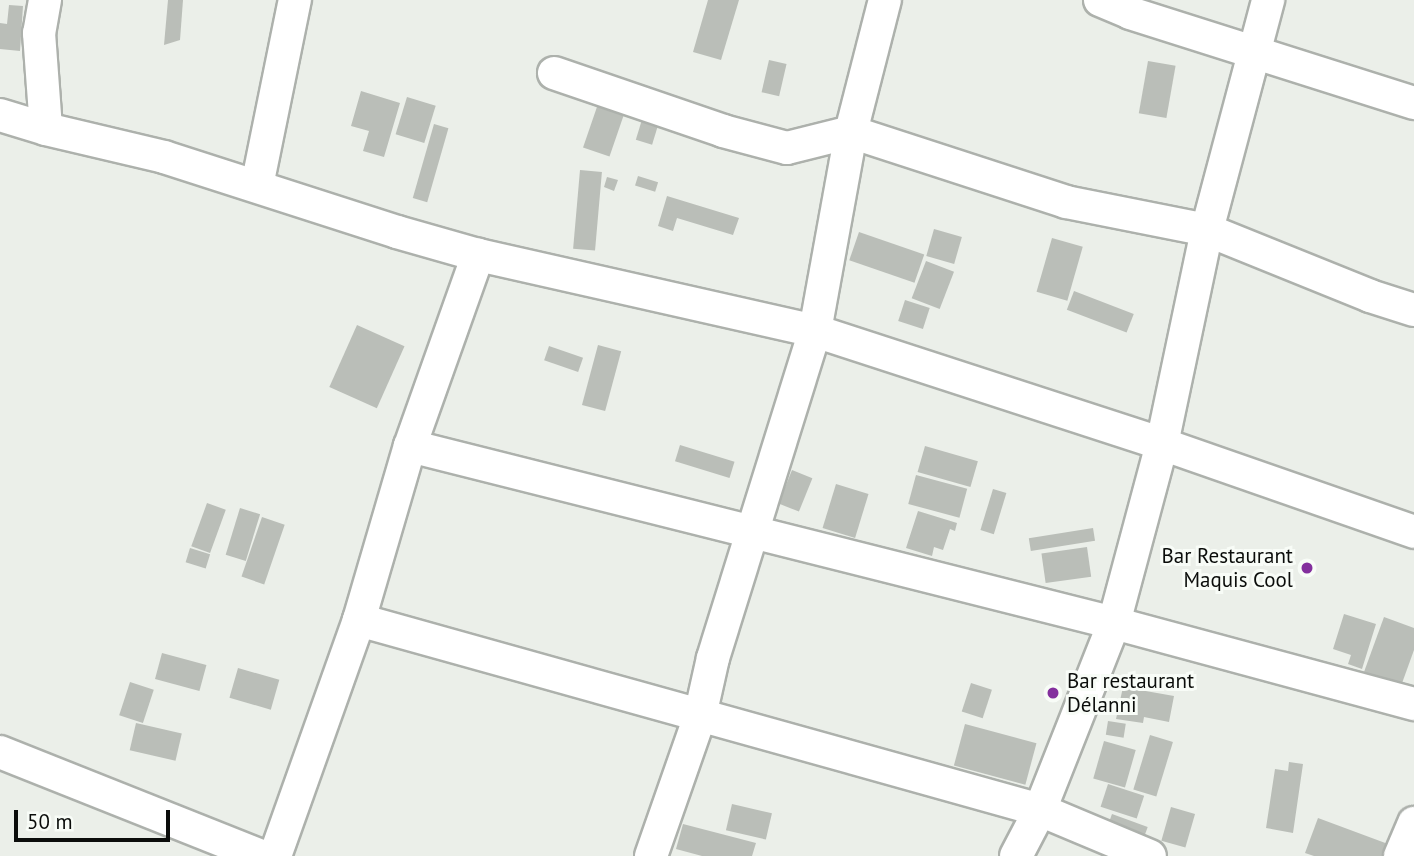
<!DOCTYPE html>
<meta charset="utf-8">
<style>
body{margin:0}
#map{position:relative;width:1414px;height:856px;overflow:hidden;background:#ebefe9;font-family:"PT Sans",sans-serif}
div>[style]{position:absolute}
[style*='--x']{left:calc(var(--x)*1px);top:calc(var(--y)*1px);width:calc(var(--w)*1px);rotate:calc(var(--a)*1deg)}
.building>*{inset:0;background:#babeb8;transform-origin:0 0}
.roads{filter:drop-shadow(2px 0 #adb1ac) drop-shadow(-2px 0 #adb1ac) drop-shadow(0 2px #adb1ac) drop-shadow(0 -2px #adb1ac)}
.minor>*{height:32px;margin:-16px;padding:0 16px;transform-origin:16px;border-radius:16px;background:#fff}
.dots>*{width:19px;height:19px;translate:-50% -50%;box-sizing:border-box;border:4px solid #f8fcf7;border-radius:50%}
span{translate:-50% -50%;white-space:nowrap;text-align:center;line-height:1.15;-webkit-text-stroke:6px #f8fcf7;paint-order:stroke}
.poi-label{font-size:21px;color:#0b0d0b}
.right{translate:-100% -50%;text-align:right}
.left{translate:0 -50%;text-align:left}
.scale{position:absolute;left:14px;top:810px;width:156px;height:32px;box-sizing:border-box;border:4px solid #0b0d0b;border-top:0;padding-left:9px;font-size:21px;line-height:24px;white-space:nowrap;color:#0b0d0b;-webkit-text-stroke:5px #f8fcf7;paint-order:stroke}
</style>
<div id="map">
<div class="building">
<div style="clip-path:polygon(168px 0,183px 0,180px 40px,164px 45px)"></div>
<div style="clip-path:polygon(708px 0,739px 0,721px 60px,693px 52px)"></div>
<div style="clip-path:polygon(9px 5px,23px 6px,20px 51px,0 49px,0 23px,7px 24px)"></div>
<div style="left:769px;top:60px;width:18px;height:33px;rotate:13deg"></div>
<div style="left:1148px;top:61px;width:28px;height:53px;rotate:10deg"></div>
<div style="clip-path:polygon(361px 91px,400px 103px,384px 157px,363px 151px,369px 131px,351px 126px)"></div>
<div style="left:407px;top:97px;width:30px;height:39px;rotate:17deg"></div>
<div style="left:598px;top:104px;width:28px;height:46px;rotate:19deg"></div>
<div style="left:644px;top:113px;width:17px;height:28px;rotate:17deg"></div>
<div style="left:434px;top:124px;width:15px;height:77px;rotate:16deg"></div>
<div style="left:580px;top:170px;width:22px;height:79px;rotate:5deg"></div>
<div style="left:638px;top:176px;width:21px;height:10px;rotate:17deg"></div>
<div style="clip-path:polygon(607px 177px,618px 180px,614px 191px,604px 187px)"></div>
<div style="clip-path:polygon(667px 196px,739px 218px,733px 235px,677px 218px,673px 231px,658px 226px)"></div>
<div style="left:934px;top:229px;width:29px;height:28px;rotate:16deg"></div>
<div style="left:859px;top:232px;width:69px;height:30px;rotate:19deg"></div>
<div style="left:1052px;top:238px;width:32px;height:56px;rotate:16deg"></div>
<div style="left:926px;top:261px;width:30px;height:40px;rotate:21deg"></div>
<div style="left:1074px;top:291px;width:64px;height:20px;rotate:21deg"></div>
<div style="left:905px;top:300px;width:26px;height:22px;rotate:18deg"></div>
<div style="left:357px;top:325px;width:52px;height:68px;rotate:24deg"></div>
<div style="left:598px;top:345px;width:24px;height:62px;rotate:15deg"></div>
<div style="left:549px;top:346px;width:36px;height:15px;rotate:19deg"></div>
<div style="left:680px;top:445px;width:57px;height:17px;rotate:17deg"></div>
<div style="left:925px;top:446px;width:55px;height:27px;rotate:16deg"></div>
<div style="left:792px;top:470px;width:22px;height:36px;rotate:22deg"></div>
<div style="left:916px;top:475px;width:53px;height:30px;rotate:15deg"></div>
<div style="left:836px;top:484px;width:34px;height:46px;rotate:17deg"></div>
<div style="left:993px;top:489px;width:14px;height:43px;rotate:17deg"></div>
<div style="left:207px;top:503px;width:20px;height:46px;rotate:20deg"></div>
<div style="left:240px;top:508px;width:21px;height:49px;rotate:17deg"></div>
<div style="clip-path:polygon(918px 511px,957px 523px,955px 531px,950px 529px,943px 550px,934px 547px,932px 556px,906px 548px)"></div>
<div style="left:262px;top:517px;width:24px;height:63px;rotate:19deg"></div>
<div style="left:1093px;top:528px;width:13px;height:65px;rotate:81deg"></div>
<div style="left:1087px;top:547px;width:30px;height:46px;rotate:82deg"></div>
<div style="left:190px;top:548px;width:21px;height:15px;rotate:17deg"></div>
<div style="clip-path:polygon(1344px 614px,1376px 624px,1362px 669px,1348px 664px,1351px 655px,1333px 649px)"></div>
<div style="clip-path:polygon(1384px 617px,1414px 628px,1414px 650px,1401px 686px,1364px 672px)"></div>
<div style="left:162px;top:653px;width:46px;height:27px;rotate:15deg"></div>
<div style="left:238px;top:668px;width:43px;height:31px;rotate:16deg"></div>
<div style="left:130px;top:682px;width:25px;height:35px;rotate:18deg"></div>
<div style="left:971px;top:683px;width:22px;height:30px;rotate:18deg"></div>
<div style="clip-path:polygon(1123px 687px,1174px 696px,1169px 722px,1144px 717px,1143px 723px,1116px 719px)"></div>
<div style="left:1108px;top:721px;width:18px;height:14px;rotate:9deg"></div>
<div style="left:136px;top:723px;width:47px;height:28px;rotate:13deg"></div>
<div style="left:965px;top:724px;width:74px;height:43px;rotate:15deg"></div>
<div style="left:1150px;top:735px;width:24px;height:57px;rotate:17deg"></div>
<div style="left:1104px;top:741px;width:33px;height:39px;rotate:16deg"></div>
<div style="clip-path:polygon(1289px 762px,1303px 764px,1293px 833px,1266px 828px,1275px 769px,1288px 771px)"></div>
<div style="left:1108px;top:784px;width:38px;height:24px;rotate:18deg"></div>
<div style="left:732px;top:804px;width:41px;height:27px;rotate:13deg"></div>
<div style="left:1171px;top:807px;width:25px;height:35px;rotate:16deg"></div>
<div style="left:1112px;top:814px;width:38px;height:17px;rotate:20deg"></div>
<div style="clip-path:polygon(1318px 818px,1388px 844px,1384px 856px,1314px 856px,1305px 853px)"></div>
<div style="clip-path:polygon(683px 824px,756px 843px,752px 856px,702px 856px,676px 849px)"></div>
</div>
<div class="roads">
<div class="minor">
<div style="--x:45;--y:0;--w:34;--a:100"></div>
<div style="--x:39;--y:33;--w:96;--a:85.8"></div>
<div style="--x:1100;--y:0;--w:33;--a:23"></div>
<div style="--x:1130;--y:13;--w:298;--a:17.6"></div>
<div style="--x:554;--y:73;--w:179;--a:18.9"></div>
<div style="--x:723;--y:131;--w:66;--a:14.9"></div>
<div style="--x:787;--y:148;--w:66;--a:-14"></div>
<div style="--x:851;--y:132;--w:226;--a:18"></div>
<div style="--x:1066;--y:202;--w:144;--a:11.2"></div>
<div style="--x:1207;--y:230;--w:176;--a:22"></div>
<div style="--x:1370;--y:296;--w:46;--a:17.7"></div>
<div style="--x:0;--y:115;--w:48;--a:16.9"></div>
<div style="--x:46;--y:129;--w:121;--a:13.3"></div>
<div style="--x:164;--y:157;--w:245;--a:17.8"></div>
<div style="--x:397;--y:232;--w:84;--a:15.9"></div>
<div style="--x:478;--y:255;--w:345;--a:12.7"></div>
<div style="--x:815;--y:331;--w:365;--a:18"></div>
<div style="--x:1162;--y:444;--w:267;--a:19.2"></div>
<div style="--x:257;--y:186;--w:190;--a:-78.5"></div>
<div style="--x:410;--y:446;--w:726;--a:14.11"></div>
<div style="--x:1114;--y:623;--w:311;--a:15.1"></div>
<div style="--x:359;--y:620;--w:707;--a:15.59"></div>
<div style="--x:1040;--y:810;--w:119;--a:22.7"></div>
<div style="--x:0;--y:752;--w:281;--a:21.7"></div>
<div style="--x:275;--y:856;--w:251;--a:-70.4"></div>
<div style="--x:359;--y:620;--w:181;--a:-73.7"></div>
<div style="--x:410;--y:446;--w:203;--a:-70.4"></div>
<div style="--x:651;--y:856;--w:148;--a:-70.7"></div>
<div style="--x:700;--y:716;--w:59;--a:-77.4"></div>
<div style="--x:713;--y:658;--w:343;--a:-72.7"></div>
<div style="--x:815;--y:331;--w:202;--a:-79.7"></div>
<div style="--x:851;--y:132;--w:136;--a:-75.6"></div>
<div style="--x:1016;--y:856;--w:52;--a:-62.4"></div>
<div style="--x:1040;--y:810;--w:201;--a:-68.4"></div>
<div style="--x:1114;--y:623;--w:185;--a:-75"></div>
<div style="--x:1162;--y:444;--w:219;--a:-78.1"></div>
<div style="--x:1207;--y:230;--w:238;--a:-75.1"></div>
<div style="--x:1400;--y:856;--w:36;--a:-67"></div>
</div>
</div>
<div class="dots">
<div style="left:1307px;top:568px;background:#832f9d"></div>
<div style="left:1053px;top:693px;background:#832f9d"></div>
</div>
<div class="poi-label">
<span class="right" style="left:1293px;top:568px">Bar Restaurant<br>Maquis Cool</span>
<span class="left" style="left:1067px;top:693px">Bar restaurant<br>Délanni</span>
</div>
<div class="scale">50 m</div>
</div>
